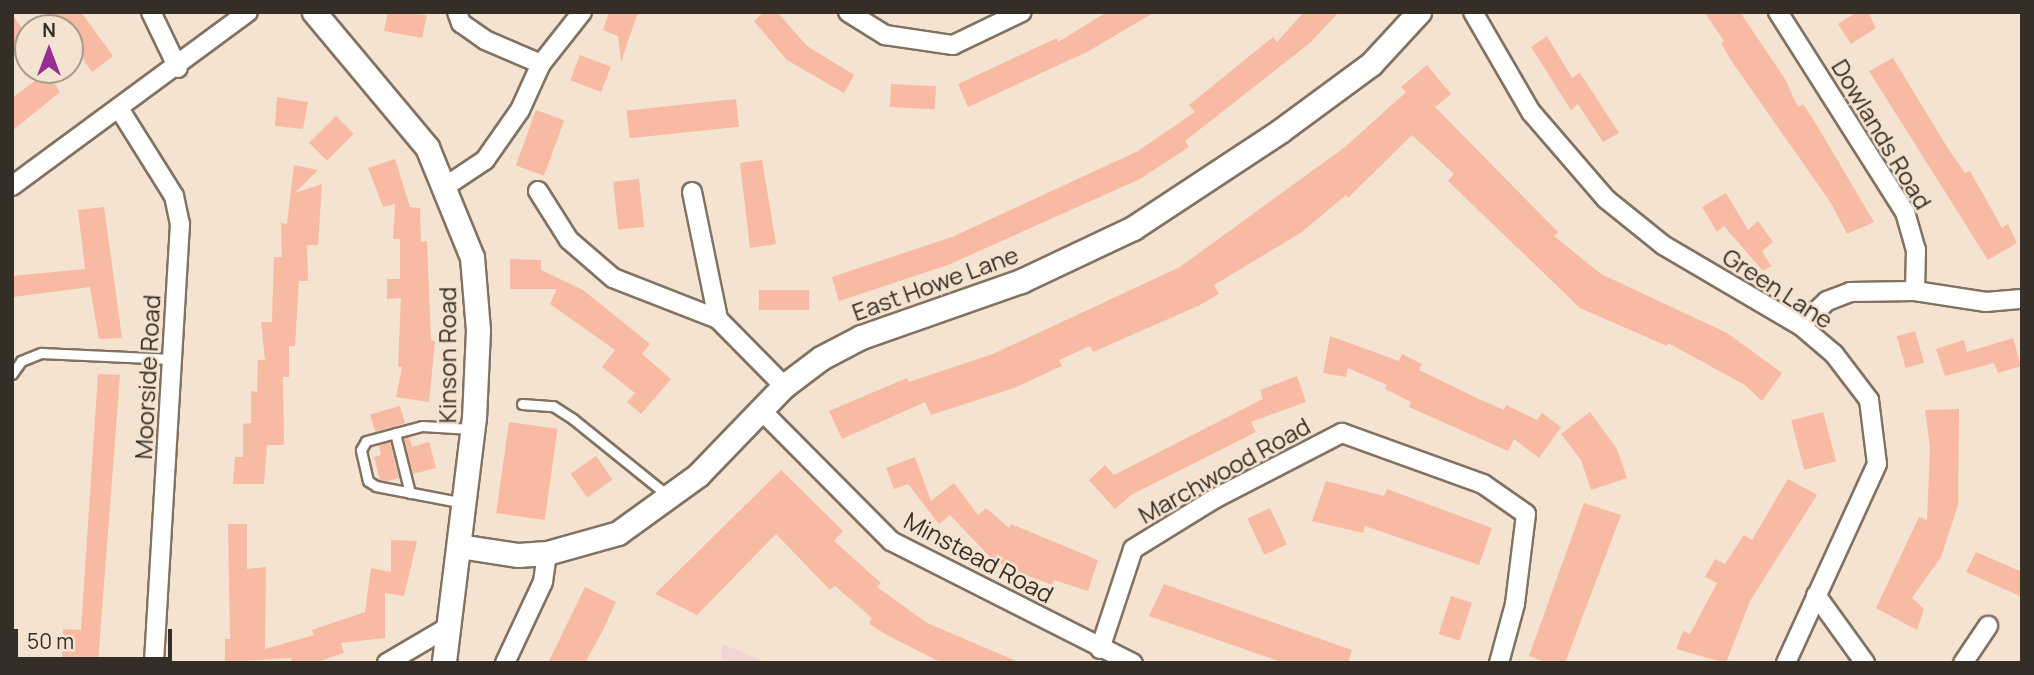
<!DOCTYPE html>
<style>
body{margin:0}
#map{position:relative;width:2034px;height:675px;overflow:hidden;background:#f4e3d0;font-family:Manrope,sans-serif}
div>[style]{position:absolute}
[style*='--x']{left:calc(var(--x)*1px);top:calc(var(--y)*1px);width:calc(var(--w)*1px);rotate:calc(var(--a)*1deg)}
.education>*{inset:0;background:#f0d5d3}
.building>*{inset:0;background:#f8baa2;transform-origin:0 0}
.roads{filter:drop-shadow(2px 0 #827262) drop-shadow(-2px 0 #827262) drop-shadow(0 2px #827262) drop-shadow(0 -2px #827262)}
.service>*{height:9px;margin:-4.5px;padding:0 4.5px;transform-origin:4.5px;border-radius:4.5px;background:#fff}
.minor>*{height:18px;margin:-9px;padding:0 9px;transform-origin:9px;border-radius:9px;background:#fff}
.tertiary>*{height:23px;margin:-11.5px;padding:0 11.5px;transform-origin:11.5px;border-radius:11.5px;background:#fff}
span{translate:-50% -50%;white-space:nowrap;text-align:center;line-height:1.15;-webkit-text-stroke:5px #f4e3d0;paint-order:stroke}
.street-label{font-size:24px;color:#342e27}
.frame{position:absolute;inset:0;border:14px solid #342e27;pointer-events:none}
.north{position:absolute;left:14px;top:14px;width:70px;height:70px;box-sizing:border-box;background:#f4e3d0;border:2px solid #a79b8c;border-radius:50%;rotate:0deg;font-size:19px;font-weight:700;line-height:28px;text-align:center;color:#342e27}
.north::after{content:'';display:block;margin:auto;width:24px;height:32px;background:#972e91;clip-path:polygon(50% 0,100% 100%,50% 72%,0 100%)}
.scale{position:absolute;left:14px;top:629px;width:158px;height:32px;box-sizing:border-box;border:4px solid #342e27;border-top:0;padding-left:9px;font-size:21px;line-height:24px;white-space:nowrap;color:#342e27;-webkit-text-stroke:5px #f4e3d0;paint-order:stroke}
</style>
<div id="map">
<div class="education">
<div style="clip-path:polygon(722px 644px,769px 663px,722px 663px)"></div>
</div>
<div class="building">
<div style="clip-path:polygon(49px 12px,81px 12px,113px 56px,92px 72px,70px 41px,70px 28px,61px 28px)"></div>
<div style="clip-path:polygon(388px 12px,427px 15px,422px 38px,384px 31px)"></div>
<div style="clip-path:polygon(609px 12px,638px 12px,621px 62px,618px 36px,603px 30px)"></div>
<div style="clip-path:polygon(764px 12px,777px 12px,807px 46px,854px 75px,844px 93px,787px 60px,754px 21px)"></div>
<div style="clip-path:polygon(1107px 12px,1155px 12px,1087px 52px,968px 107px,958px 84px,1057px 38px,1058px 42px)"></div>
<div style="clip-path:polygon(1304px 12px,1339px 12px,1311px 42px,1185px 141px,1189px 147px,1140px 179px,948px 265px,839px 301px,832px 277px,952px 237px,1138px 151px,1195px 112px,1189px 105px,1273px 37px,1277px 42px)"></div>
<div style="clip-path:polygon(1704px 12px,1740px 12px,1785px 79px,1798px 107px,1803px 104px,1813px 119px,1874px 222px,1847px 234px,1831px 203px,1730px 59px,1721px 43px,1724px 41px)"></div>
<div style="clip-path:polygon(1857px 12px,1868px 12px,1876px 28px,1851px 44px,1838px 24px)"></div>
<div style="clip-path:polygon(12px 14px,28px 37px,28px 64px,12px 42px)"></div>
<div style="clip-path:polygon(1547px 36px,1572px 78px,1580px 73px,1619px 133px,1603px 142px,1578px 104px,1571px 110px,1531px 47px)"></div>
<div style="left:580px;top:55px;width:33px;height:27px;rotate:21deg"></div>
<div style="clip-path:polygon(1893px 58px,1947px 147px,1965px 173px,1970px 171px,2002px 228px,2008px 224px,2017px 243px,1988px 260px,1869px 71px)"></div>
<div style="clip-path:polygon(1427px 65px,1451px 94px,1435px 107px,1558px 232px,1554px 236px,1601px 274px,1727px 333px,1782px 373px,1762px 401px,1745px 385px,1668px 343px,1667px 346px,1580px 308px,1448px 181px,1454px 174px,1412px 135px,1348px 198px,1346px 195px,1302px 232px,1214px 285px,1219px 294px,1200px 305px,1093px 352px,1090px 346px,1059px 360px,1062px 366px,1014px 388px,931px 415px,925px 402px,842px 439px,829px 411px,907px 378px,909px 382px,993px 354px,1180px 267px,1345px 147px,1406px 92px,1401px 87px)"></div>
<div style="clip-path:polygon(47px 72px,60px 92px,12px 131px,12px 98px)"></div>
<div style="left:891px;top:84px;width:45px;height:23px;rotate:3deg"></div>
<div style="clip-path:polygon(277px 97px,308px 102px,303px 129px,275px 126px)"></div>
<div style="left:736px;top:99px;width:28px;height:110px;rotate:84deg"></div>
<div style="left:536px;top:110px;width:30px;height:59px;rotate:20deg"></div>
<div style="left:336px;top:116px;width:25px;height:38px;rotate:45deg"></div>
<div style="clip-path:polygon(395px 159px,410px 207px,420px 208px,421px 242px,427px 241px,431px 341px,435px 341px,429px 402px,396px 397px,402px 367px,398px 367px,401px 298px,387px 299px,387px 279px,400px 279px,400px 239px,393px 239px,395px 204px,383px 207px,368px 168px)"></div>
<div style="clip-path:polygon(762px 160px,776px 244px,750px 248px,740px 163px)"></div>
<div style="clip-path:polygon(294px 165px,318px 170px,295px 193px,322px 184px,318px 245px,307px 245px,308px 281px,299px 281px,295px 346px,289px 346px,289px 377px,283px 377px,284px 445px,267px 445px,264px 484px,233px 484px,235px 457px,243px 457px,243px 424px,251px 423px,251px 391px,257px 392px,258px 360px,265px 360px,261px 322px,272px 322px,274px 257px,282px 257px,281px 223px,287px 224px)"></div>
<div style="left:639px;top:179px;width:48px;height:26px;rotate:84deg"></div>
<div style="clip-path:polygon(1726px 193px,1748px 230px,1758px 221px,1773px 242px,1762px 251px,1771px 266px,1763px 271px,1724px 226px,1717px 232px,1702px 207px)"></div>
<div style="clip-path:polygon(104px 207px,122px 338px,99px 339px,90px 287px,13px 297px,12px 276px,85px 269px,78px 210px)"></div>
<div style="clip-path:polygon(510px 259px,541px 260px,541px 270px,583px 290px,650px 344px,642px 354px,671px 379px,641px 414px,627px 402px,635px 393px,602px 367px,615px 350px,550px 304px,557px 289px,510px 289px)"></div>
<div style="left:809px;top:290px;width:20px;height:50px;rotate:90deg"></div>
<div style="left:1915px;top:331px;width:33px;height:19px;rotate:74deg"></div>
<div style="clip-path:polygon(1330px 336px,1399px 361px,1402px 354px,1422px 364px,1419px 370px,1479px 399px,1504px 410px,1506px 405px,1537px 420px,1542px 413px,1561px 427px,1539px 458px,1514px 439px,1508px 451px,1409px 407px,1411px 402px,1385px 389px,1387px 385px,1348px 368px,1346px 377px,1323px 373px)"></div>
<div style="clip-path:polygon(2013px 338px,2021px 366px,1998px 373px,1994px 363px,1945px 376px,1936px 349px,1964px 340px,1967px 352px)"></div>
<div style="clip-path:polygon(98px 374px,120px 375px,98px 663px,62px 663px,63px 629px,81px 630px)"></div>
<div style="clip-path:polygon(1297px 376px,1306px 402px,1251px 422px,1256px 432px,1131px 495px,1115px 509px,1089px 480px,1105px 465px,1114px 475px,1263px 399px,1260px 390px)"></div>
<div style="left:400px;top:406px;width:18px;height:31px;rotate:74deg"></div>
<div style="clip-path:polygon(1959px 409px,1958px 505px,1941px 557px,1912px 598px,1924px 609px,1917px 630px,1876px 608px,1919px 517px,1927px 520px,1930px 447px,1925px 410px)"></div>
<div style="clip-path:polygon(1590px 412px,1617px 449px,1627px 478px,1591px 490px,1581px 460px,1561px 434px)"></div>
<div style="left:1823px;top:412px;width:51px;height:33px;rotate:75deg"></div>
<div style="left:509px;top:422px;width:49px;height:92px;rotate:8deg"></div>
<div style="clip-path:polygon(409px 437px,412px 447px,429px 442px,436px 468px,413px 474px,404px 438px)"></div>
<div style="clip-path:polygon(390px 442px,399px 478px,387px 481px,380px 480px,374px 457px,381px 455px,379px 445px)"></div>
<div style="left:596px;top:456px;width:29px;height:31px;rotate:55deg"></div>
<div style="clip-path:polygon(915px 457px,931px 501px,954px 483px,978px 515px,986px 508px,1009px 528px,1011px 524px,1098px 560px,1088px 591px,1054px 580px,1052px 585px,1010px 569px,991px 558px,950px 515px,939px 524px,908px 484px,894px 489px,886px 468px)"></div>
<div style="clip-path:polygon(781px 470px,843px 531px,834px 541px,881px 583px,877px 587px,927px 623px,1021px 663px,942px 663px,887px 635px,869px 624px,872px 618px,835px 586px,830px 590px,776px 534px,697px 615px,655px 594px)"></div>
<div style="clip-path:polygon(1788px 479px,1817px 495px,1750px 601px,1726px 663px,1676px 649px,1683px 631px,1690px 634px,1717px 583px,1705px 577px,1715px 559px,1725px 564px,1744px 535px,1752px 540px)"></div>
<div style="clip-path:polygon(1326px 481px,1384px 496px,1387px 489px,1492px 528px,1479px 565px,1365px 526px,1363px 533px,1312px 521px)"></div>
<div style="clip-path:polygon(1584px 503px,1621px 515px,1565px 663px,1547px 663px,1529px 656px)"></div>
<div style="left:1270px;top:508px;width:40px;height:25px;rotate:65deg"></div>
<div style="clip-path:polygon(228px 524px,247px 524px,247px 569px,266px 567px,265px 649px,314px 635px,312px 630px,365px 612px,371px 568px,391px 572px,391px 540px,417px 541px,404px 596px,385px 593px,385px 638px,341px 643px,344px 653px,314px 663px,292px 663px,291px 658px,225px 662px,225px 639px,230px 639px)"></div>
<div style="clip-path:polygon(1976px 552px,2022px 572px,2022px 597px,1966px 572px)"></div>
<div style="clip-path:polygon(1164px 584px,1352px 650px,1348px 663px,1284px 663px,1149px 616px)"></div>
<div style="clip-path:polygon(585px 587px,616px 602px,601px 634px,585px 663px,548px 663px)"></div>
<div style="left:1451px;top:596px;width:22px;height:40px;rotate:18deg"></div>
</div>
<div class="roads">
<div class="service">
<div style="--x:12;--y:374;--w:16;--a:-55"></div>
<div style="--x:21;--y:361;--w:22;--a:-22"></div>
<div style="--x:41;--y:353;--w:131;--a:2.6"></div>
<div style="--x:522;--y:404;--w:31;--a:4"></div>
<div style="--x:553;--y:406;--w:24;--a:33"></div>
<div style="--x:573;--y:419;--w:119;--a:38.9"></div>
<div style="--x:395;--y:433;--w:62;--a:76"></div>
<div style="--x:464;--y:503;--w:90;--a:-169.1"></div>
<div style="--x:376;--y:486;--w:9;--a:-148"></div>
<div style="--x:368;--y:481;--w:32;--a:-103"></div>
<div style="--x:361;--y:450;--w:10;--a:-61"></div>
<div style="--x:366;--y:441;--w:58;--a:-15"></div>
<div style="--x:422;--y:426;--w:49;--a:3.5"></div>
</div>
<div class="minor">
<div style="--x:151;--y:12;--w:62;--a:64.3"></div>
<div style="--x:457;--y:12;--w:12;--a:70"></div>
<div style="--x:461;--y:23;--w:29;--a:35"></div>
<div style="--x:485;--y:40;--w:61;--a:23.2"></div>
<div style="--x:848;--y:12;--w:44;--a:31.9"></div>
<div style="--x:885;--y:35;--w:69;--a:8.4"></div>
<div style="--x:953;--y:45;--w:76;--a:-25.6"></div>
<div style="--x:1473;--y:12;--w:116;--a:59.9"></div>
<div style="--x:1531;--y:112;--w:115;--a:49.2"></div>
<div style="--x:1606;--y:199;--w:73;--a:38.9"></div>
<div style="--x:1663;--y:245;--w:160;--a:30.4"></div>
<div style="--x:1801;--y:326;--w:43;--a:40.3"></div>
<div style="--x:1834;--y:354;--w:58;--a:52.7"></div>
<div style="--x:1869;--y:400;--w:64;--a:82.9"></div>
<div style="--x:1877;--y:464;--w:219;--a:114.6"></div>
<div style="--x:1778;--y:12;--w:237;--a:57.6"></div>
<div style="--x:1905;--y:212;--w:40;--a:74"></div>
<div style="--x:1916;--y:250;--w:41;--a:91.4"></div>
<div style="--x:120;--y:110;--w:102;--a:57.9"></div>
<div style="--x:174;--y:196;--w:29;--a:78"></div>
<div style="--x:180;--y:224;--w:440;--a:93.4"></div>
<div style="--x:12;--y:186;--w:293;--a:-36.4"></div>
<div style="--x:446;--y:186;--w:47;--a:-33.7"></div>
<div style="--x:485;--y:160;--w:61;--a:-55"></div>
<div style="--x:520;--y:110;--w:51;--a:-65.5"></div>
<div style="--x:541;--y:64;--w:66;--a:-51.7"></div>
<div style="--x:538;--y:191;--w:58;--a:57.7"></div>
<div style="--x:569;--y:240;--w:58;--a:40.8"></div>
<div style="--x:613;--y:278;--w:113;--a:21.3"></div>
<div style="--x:692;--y:192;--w:130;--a:78.4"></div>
<div style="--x:718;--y:319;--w:94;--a:45.4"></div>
<div style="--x:1801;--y:326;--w:36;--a:-44"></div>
<div style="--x:1827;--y:301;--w:25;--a:-21"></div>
<div style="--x:1850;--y:292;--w:65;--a:-0.9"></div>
<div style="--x:1915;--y:291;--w:72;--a:8.8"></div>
<div style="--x:1986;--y:302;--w:36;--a:-5"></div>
<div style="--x:761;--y:410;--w:185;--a:45.2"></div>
<div style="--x:891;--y:541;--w:271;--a:26.8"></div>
<div style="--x:1816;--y:595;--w:84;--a:54.2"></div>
<div style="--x:1100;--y:649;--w:105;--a:-71.7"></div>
<div style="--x:1133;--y:549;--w:97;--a:-31.6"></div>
<div style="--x:1216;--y:498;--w:142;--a:-27.3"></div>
<div style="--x:1342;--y:433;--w:150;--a:19.9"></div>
<div style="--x:1483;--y:484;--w:52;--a:34.9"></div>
<div style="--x:1526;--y:514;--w:91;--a:97"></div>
<div style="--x:1515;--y:604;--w:61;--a:105.2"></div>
<div style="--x:387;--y:663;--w:71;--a:-30.5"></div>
<div style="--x:505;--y:663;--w:89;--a:-64.9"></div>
<div style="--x:543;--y:582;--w:29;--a:-82"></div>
<div style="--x:1963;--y:663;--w:45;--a:-56"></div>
</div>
<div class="tertiary">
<div style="--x:314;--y:12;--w:176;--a:50.1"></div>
<div style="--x:427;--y:147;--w:119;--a:67.8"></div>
<div style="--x:472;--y:257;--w:73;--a:85.3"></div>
<div style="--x:478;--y:330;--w:87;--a:92.6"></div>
<div style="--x:474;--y:417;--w:248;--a:97"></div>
<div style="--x:459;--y:546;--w:60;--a:8.7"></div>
<div style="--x:518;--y:555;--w:29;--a:-4"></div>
<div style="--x:547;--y:553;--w:74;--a:-15.7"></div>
<div style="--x:618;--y:533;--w:99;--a:-35.9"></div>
<div style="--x:698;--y:475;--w:124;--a:-46"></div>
<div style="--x:784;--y:386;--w:46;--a:-37.1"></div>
<div style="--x:821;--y:358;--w:45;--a:-27.7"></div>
<div style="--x:861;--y:337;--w:170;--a:-19.3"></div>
<div style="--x:1021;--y:281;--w:124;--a:-25.3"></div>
<div style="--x:1133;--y:228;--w:176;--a:-33.4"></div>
<div style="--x:1280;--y:131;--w:113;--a:-36.4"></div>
<div style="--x:1371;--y:64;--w:71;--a:-47.3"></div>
</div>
</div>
<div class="street-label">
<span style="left:1882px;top:134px;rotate:59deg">Dowlands Road</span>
<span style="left:935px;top:283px;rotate:-20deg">East Howe Lane</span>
<span style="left:1778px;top:288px;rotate:33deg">Green Lane</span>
<span style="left:447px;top:355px;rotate:-90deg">Kinson Road</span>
<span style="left:147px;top:377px;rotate:-87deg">Moorside Road</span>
<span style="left:1224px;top:470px;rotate:-29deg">Marchwood Road</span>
<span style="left:979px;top:557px;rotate:28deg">Minstead Road</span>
</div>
<div class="frame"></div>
<div class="north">N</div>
<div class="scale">50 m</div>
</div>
